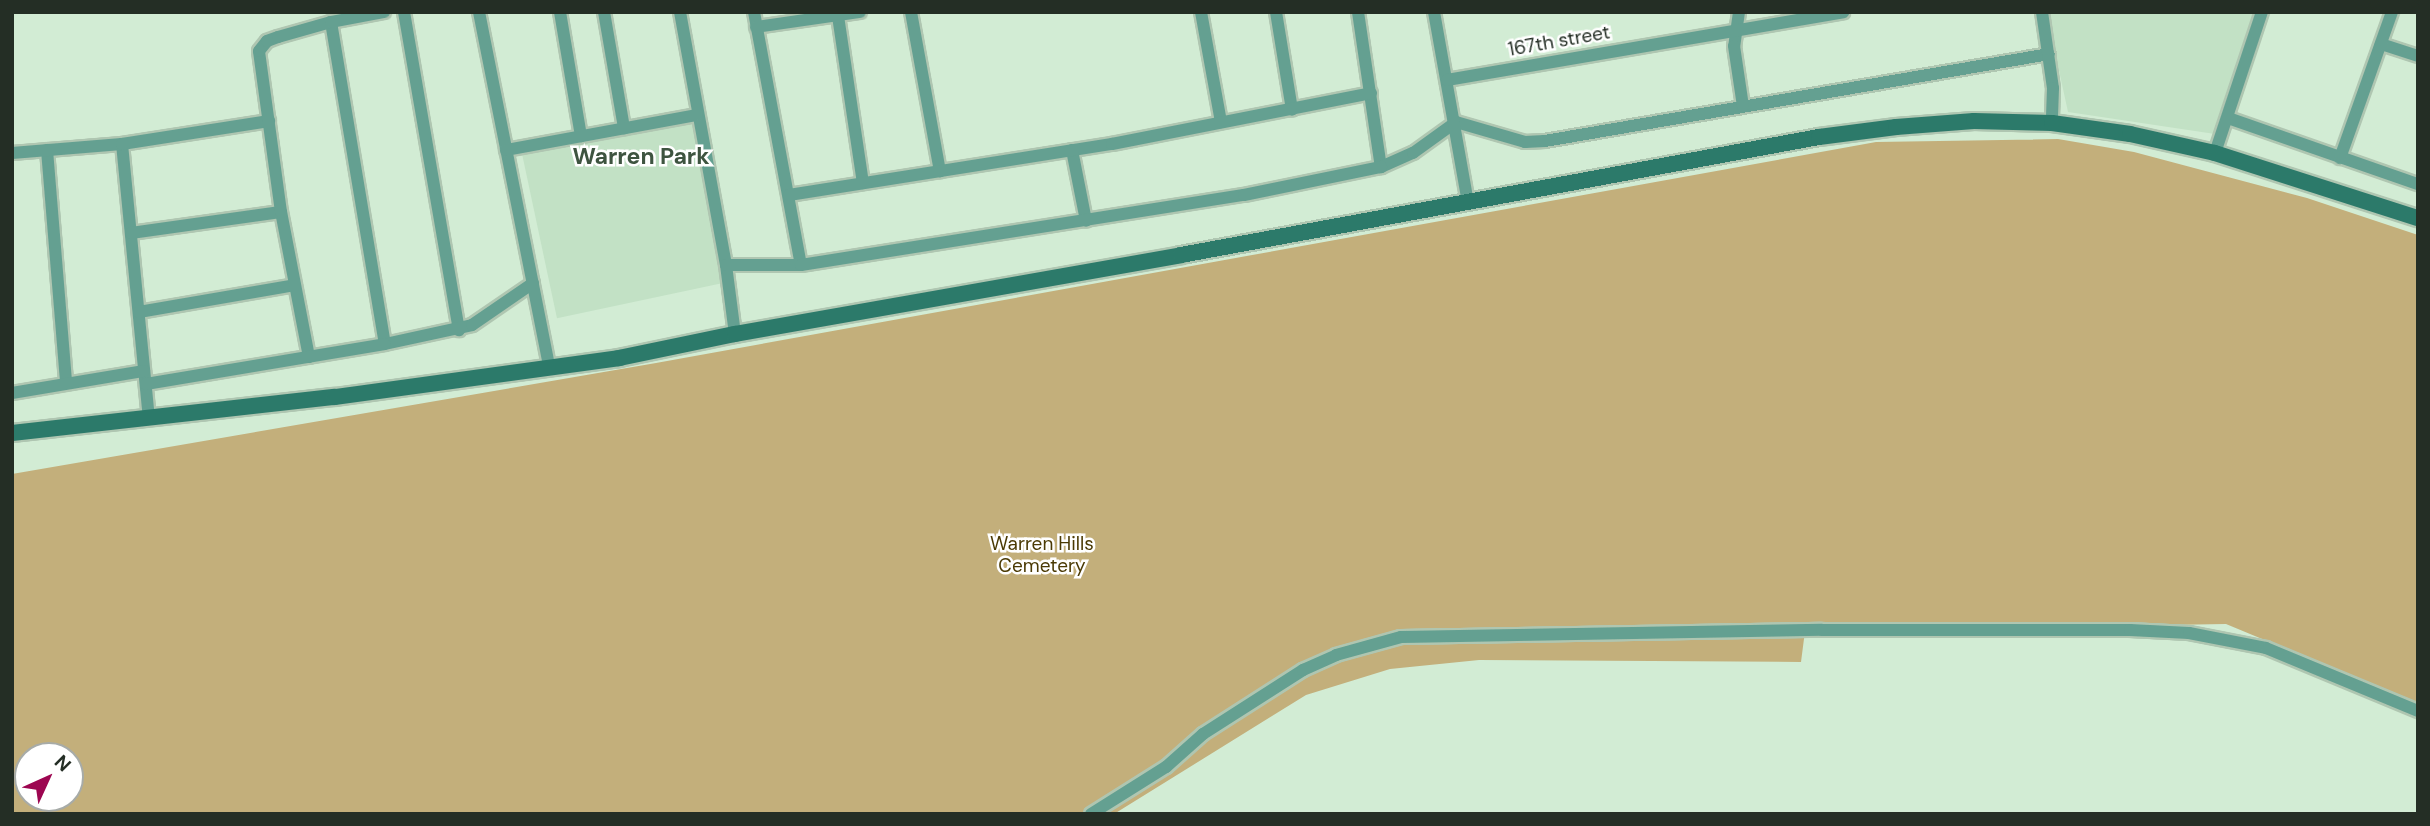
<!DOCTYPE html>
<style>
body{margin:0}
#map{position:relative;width:2430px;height:826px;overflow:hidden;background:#d2ecd4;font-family:"DM Sans",sans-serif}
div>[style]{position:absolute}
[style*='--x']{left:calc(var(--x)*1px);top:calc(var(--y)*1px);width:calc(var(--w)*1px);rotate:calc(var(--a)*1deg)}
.built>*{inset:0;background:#c2e1c5;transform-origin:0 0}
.green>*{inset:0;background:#c3af7b}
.roads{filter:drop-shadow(2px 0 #afc6b1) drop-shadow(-2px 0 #afc6b1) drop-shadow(0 2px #afc6b1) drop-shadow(0 -2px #afc6b1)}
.street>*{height:12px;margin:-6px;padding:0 6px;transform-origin:6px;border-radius:6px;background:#64a091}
.secondary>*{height:16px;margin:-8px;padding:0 8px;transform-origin:8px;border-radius:8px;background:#2c7a6a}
span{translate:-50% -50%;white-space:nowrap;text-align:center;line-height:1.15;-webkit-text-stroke:5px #fff;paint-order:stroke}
.street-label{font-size:19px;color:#242e25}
.park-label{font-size:19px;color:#4b3a04}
.quarter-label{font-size:23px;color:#3e5440;font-weight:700}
.frame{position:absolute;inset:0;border:14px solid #242e25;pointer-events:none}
.north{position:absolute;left:14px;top:742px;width:70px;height:70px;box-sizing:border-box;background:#fff;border:2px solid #a7aba8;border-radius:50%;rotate:45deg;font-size:19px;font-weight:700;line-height:28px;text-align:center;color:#242e25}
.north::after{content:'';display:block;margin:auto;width:24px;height:32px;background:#9d0651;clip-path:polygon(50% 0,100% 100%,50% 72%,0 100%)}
</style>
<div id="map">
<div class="built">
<div style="clip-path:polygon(2044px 12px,2260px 12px,2230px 116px,2215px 134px,2068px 112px,2055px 52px,2040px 53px,2046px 22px)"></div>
<div style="left:700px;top:111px;width:173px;height:183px;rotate:78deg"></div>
</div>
<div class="green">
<div style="clip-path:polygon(evenodd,2058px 139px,2134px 152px,2307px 198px,2418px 235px,2418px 704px,2226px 624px,1805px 631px,1801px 662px,1479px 660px,1390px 669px,1306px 695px,1114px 814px,12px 814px,12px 474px,656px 363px,1876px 142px,2058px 139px,28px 756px,70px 756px,70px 798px,28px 798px,28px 756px)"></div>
</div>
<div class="roads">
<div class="street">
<div style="--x:404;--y:12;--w:323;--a:80.2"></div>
<div style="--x:479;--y:12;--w:362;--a:78.8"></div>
<div style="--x:560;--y:12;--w:126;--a:80.4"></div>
<div style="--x:604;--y:12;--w:118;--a:80.2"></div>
<div style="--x:680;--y:12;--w:257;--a:79.7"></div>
<div style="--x:726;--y:265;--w:70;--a:82.6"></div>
<div style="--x:754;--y:12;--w:257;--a:79.5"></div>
<div style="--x:911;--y:12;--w:162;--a:79.7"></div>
<div style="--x:1201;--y:12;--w:112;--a:79.7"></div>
<div style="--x:1276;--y:12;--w:99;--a:80.7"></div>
<div style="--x:1358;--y:12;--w:157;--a:81.6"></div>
<div style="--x:1381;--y:167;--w:35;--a:-24"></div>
<div style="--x:1413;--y:153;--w:53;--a:-35.8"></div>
<div style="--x:1456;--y:122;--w:72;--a:16.2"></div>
<div style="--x:1525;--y:142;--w:20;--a:-3"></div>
<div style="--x:1545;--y:141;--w:511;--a:-9.79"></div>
<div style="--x:1434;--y:12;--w:194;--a:79.9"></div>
<div style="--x:1739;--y:12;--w:34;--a:98"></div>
<div style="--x:1734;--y:46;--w:61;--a:81.5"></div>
<div style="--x:2042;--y:12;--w:77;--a:81.8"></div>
<div style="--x:2053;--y:88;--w:35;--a:92"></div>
<div style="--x:838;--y:16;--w:169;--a:81.5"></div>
<div style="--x:331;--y:22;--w:326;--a:80.5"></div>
<div style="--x:385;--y:344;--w:89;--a:-12.3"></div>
<div style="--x:472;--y:325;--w:74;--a:-34.5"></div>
<div style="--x:756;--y:27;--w:105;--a:-8.2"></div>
<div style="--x:2381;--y:44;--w:39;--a:18"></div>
<div style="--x:1447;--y:80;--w:402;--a:-9.7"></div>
<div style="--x:2228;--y:118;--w:201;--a:19.2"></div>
<div style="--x:122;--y:144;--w:274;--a:84.4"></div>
<div style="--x:47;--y:150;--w:233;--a:85.3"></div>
<div style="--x:506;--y:150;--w:194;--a:-10.4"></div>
<div style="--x:1072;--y:150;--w:72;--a:78.8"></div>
<div style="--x:12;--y:153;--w:110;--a:-4.7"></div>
<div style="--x:122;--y:144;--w:149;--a:-8.9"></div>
<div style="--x:2215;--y:153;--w:149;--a:-71.6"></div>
<div style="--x:2340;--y:158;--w:155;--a:-70.4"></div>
<div style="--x:789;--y:195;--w:327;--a:-9"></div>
<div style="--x:1112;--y:144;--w:264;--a:-11.1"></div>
<div style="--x:131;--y:233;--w:151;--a:-8"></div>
<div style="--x:726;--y:265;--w:75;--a:0"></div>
<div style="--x:801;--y:265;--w:448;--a:-9"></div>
<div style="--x:1244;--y:195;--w:140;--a:-11.6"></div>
<div style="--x:139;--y:312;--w:158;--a:-9.8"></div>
<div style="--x:309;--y:357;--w:148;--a:-100.9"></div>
<div style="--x:281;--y:212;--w:162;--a:-97.8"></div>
<div style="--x:259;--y:51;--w:13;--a:-51"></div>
<div style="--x:267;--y:41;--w:12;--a:-20"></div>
<div style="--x:278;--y:37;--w:55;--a:-15.8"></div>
<div style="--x:331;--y:22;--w:54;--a:-10.7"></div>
<div style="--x:146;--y:384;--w:242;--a:-9.5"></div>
<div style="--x:12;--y:393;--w:134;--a:-9.5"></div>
<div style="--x:1091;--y:814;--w:89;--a:-32.1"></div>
<div style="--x:1166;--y:767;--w:50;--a:-41.7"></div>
<div style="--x:1203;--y:734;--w:119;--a:-32.6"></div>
<div style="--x:1303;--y:670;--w:36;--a:-24"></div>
<div style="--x:1336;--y:655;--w:67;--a:-15.5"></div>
<div style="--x:1401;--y:637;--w:421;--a:-1"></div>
<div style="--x:1822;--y:630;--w:308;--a:0"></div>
<div style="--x:2130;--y:630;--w:59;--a:2.9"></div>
<div style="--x:2189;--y:633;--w:78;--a:11"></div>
<div style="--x:2266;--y:648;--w:165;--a:22.5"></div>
</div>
<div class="secondary">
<div style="--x:12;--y:433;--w:325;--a:-6.4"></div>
<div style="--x:335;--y:397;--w:287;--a:-7.8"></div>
<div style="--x:619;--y:358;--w:118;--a:-11.7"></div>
<div style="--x:735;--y:334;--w:453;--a:-10"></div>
<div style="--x:1181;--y:255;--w:649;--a:-10.48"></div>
<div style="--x:1819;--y:137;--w:78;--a:-7.4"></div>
<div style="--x:1896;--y:127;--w:78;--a:-4.4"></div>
<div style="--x:1974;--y:121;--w:78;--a:1.5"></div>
<div style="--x:2052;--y:123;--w:79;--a:8"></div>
<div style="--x:2130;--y:134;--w:87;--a:12.6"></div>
<div style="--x:2215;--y:153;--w:213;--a:17.8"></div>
</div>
</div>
<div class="street-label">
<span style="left:1559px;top:41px;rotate:-10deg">167th street</span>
</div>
<div class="park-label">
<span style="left:1042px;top:555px">Warren Hills<br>Cemetery</span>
</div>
<div class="quarter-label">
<span style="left:641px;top:156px">Warren Park</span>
</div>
<div class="frame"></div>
<div class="north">N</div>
</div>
